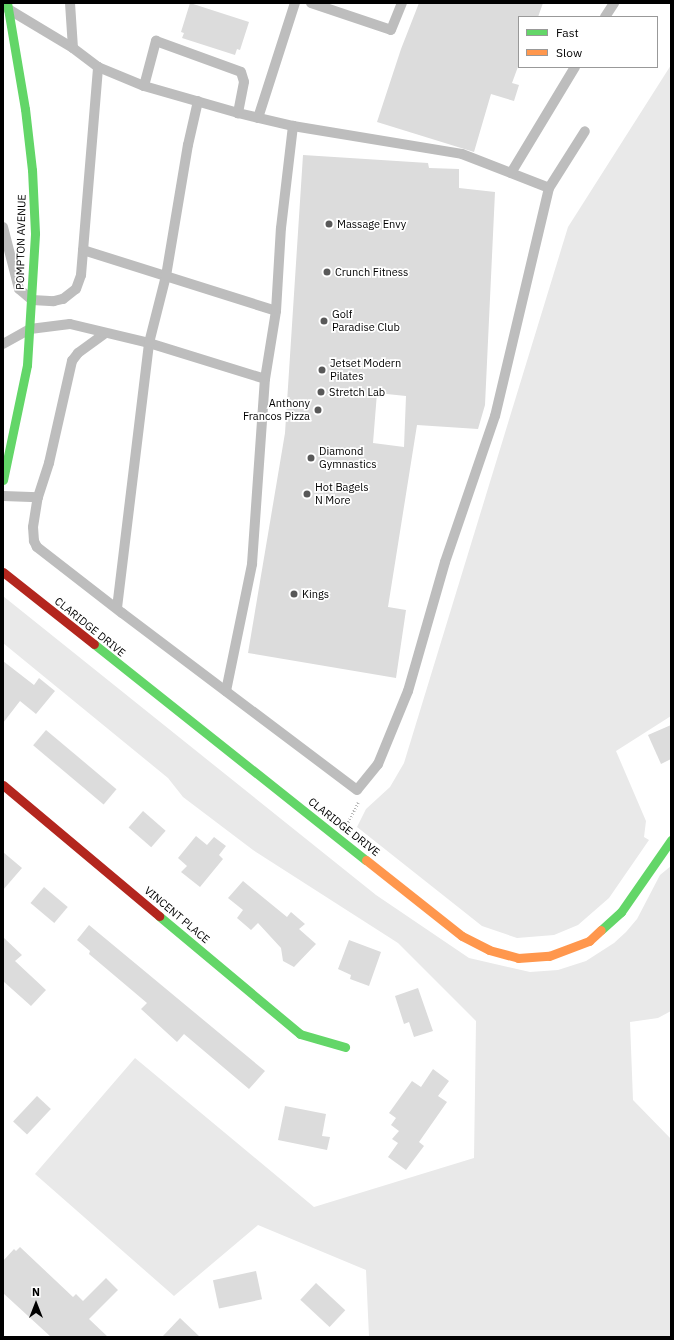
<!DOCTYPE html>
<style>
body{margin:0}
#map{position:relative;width:674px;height:1340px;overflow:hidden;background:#fff;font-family:"IBM Plex Sans",sans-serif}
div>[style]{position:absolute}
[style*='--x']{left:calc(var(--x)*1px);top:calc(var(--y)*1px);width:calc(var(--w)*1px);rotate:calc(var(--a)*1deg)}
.green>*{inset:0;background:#e9e9e9}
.building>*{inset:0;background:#dcdcdc;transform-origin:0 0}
.path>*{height:2.5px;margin-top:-1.25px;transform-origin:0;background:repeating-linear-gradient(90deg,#b8b8b8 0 1px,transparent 0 3px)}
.lane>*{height:10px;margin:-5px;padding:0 5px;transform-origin:5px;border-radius:5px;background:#bdbdbd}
.fast>*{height:9px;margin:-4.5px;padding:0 4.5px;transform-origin:4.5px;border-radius:4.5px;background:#63d668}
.slow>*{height:9px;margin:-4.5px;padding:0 4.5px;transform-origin:4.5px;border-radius:4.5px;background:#ff974d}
.jam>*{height:9px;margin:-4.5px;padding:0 4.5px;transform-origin:4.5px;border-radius:4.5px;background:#b3261e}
.dots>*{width:11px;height:11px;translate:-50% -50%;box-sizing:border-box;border:2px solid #fff;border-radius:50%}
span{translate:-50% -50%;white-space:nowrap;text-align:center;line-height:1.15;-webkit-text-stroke:3.5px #fff;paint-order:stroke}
.poi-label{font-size:11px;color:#000}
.left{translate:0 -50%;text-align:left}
.right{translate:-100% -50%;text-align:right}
.street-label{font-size:11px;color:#000}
.frame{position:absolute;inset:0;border:4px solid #000;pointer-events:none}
.legend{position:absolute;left:518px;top:16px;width:140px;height:52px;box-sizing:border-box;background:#fff;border:1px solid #999;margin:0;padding:5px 7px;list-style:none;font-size:12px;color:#000}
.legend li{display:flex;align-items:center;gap:8px;height:20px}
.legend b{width:20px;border:1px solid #999}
.north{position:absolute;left:16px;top:1284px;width:40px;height:40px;-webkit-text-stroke:3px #fff;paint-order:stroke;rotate:0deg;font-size:11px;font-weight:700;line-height:16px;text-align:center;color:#000}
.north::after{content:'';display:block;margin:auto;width:14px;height:18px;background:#000;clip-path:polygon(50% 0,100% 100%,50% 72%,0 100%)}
</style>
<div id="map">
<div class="green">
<div style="clip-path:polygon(671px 65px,671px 716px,616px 751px,646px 821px,644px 837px,649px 840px,609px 898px,578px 925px,554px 935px,517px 938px,482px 926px,357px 827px,366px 809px,390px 787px,404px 763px,568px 227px)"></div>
<div style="clip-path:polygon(3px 596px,376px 895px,469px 958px,530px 972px,558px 970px,586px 961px,614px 943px,626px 932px,637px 919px,660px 875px,671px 866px,671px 1011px,658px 1018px,630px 1022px,633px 1100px,671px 1139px,671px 1337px,369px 1337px,366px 1270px,258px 1225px,174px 1296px,35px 1174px,135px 1058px,314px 1207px,474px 1158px,476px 1021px,398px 943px,253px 850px,183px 797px,168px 778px,3px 643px)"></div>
</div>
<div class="building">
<div style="clip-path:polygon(190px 3px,249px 22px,240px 50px,237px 49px,235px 55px,182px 38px,184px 33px,181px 32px)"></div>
<div style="clip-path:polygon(419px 3px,543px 3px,538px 17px,519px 17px,519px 64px,512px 83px,519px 85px,514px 101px,491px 94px,474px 152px,377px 122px,401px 49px)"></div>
<div style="clip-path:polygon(evenodd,303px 155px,428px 163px,429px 168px,459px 169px,459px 188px,495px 192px,485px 405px,478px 429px,417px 425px,388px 607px,406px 610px,396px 678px,248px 653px,285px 433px,303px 155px,377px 393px,406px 396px,404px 447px,373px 443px,377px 393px)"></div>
<div style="clip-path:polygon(3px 661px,34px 685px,39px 678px,55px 691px,36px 714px,20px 701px,3px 723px)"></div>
<div style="clip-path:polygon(671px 725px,671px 759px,661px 764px,648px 735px)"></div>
<div style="left:46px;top:730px;width:92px;height:20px;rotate:40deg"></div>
<div style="left:143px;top:811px;width:30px;height:22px;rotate:41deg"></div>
<div style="clip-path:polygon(196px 836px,207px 845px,214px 837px,226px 846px,219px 855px,223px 859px,200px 887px,181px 872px,187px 866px,178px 858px)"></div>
<div style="clip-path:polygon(3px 852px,22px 868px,3px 890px)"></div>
<div style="clip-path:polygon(243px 881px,287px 917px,291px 912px,305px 924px,299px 929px,316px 944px,294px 967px,283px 961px,281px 948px,258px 923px,251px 930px,237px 918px,243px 910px,228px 898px)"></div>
<div style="left:44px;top:887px;width:31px;height:21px;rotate:40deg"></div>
<div style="clip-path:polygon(89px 925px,265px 1071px,249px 1089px,184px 1034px,177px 1042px,141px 1009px,147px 1003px,89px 954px,90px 951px,77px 940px)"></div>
<div style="clip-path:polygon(3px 937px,22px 955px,15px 961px,46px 990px,31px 1006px,3px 981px)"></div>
<div style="clip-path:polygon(349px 940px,381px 952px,369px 986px,350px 979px,351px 975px,338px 969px)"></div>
<div style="clip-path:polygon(418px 988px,433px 1031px,414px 1037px,409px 1022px,404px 1024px,395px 996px)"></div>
<div style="clip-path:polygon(433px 1069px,449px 1081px,438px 1096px,447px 1102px,419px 1142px,424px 1146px,406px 1170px,388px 1157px,398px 1143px,392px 1139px,399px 1131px,391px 1125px,396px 1118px,389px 1113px,412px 1081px,421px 1087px)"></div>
<div style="left:37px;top:1096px;width:19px;height:35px;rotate:43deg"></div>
<div style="clip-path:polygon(285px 1106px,326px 1114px,322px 1136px,330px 1137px,327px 1150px,278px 1140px)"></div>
<div style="clip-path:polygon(20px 1247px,73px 1297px,76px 1294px,83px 1301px,106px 1278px,118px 1290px,89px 1319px,108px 1337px,51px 1337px,3px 1293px,3px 1261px,14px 1249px,16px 1251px)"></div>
<div style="left:256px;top:1271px;width:29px;height:44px;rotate:78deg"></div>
<div style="left:316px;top:1283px;width:40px;height:23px;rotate:43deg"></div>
<div style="clip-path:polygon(180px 1318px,200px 1337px,162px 1337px)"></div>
</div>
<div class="path">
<div style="--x:348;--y:822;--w:22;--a:-63"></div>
</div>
<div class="lane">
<div style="--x:70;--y:3;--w:45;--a:86.2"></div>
<div style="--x:311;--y:3;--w:84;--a:18.6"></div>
<div style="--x:391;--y:30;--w:29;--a:-68"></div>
<div style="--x:605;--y:17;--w:17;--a:-57"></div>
<div style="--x:98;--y:67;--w:50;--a:22.4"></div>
<div style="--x:144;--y:86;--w:98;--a:16"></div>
<div style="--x:238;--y:113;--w:57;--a:13.3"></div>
<div style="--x:293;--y:126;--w:171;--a:9.4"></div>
<div style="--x:462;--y:154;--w:93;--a:21.3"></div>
<div style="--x:549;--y:188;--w:234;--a:103.3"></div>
<div style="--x:495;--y:416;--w:154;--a:108.9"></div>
<div style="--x:445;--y:562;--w:134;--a:106"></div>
<div style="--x:408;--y:691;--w:79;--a:112.3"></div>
<div style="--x:378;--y:764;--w:33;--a:129"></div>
<div style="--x:357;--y:790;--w:294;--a:-143"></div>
<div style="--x:122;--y:613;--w:108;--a:-142.2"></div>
<div style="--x:37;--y:547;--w:7;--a:-117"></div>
<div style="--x:34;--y:541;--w:14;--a:-94"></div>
<div style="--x:33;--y:527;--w:30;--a:-81"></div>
<div style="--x:38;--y:497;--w:36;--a:-72"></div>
<div style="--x:49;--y:463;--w:105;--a:-77.3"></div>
<div style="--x:72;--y:361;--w:10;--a:-53"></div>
<div style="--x:78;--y:353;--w:34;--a:-36"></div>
<div style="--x:144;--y:86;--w:47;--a:-75.1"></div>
<div style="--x:156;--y:41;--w:90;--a:20"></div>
<div style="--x:241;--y:72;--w:10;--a:73"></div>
<div style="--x:244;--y:82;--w:32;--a:101"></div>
<div style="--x:258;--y:118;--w:121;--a:-72.2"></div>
<div style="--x:511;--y:173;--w:124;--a:-58.9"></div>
<div style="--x:549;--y:188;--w:67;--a:-57.7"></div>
<div style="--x:3;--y:227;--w:64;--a:75.5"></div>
<div style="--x:19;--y:289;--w:17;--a:40"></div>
<div style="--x:32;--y:300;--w:22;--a:3"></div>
<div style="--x:54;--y:301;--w:9;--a:-13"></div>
<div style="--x:63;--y:299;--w:16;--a:-38"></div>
<div style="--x:76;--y:289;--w:15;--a:-70"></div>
<div style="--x:81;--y:275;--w:209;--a:-85.3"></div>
<div style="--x:98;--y:67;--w:31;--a:-143"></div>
<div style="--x:73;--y:48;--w:76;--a:-149"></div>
<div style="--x:83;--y:250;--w:202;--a:17.5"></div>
<div style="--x:3;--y:344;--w:31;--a:-29"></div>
<div style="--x:30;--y:329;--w:40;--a:-7.1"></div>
<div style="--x:70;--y:324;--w:81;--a:13.5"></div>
<div style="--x:149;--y:343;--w:121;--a:17.2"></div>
<div style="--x:3;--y:496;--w:35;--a:2"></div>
<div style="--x:117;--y:608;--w:267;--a:-83.1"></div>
<div style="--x:149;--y:343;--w:69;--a:-75.8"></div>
<div style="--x:166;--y:276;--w:133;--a:-80.5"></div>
<div style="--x:188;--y:145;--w:45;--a:-77.2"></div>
<div style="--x:226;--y:691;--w:130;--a:-78.4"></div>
<div style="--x:252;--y:564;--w:185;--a:-86"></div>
<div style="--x:265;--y:379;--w:69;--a:-80.8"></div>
<div style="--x:276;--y:311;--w:83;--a:-86.6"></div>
<div style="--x:281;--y:228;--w:103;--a:-83.3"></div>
</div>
<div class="fast">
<div style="--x:3;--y:480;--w:117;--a:-78.2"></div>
<div style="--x:27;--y:365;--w:132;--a:-86.5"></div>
<div style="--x:35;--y:233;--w:63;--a:-92.7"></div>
<div style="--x:32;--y:170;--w:61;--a:-96.5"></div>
<div style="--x:25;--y:109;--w:108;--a:-99.6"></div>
<div style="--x:94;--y:644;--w:347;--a:38.5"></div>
<div style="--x:159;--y:916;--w:184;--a:39.9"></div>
<div style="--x:300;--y:1034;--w:47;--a:16.1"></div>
<div style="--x:601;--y:930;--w:27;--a:-42"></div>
<div style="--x:621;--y:912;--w:88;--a:-55.2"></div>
</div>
<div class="slow">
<div style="--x:366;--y:860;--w:122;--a:38.4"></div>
<div style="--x:462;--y:936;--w:30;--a:27"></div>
<div style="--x:489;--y:950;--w:30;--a:15"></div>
<div style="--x:518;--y:958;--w:31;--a:-4"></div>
<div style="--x:549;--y:956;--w:43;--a:-20.6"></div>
<div style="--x:589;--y:941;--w:16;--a:-43"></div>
</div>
<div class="jam">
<div style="--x:3;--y:572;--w:116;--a:38.4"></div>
<div style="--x:3;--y:785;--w:204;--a:40"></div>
</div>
<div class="dots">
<div style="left:329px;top:224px;background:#595959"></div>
<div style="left:327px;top:272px;background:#595959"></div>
<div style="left:324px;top:321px;background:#595959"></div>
<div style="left:322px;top:370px;background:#595959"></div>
<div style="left:321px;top:392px;background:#595959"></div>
<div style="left:318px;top:410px;background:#595959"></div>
<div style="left:311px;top:458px;background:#595959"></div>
<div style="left:307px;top:494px;background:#595959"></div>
<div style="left:294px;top:594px;background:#595959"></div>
</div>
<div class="poi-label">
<span class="left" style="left:337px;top:224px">Massage Envy</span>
<span class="left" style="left:335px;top:272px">Crunch Fitness</span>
<span class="left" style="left:332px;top:321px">Golf<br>Paradise Club</span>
<span class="left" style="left:330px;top:370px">Jetset Modern<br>Pilates</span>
<span class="left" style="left:329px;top:392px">Stretch Lab</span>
<span class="right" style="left:310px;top:410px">Anthony<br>Francos Pizza</span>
<span class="left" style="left:319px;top:458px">Diamond<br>Gymnastics</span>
<span class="left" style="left:315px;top:494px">Hot Bagels<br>N More</span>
<span class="left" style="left:302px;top:594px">Kings</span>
</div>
<div class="street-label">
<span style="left:21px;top:242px;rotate:-89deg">POMPTON AVENUE</span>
<span style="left:90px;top:627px;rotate:39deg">CLARIDGE DRIVE</span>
<span style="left:344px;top:827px;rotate:38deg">CLARIDGE DRIVE</span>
<span style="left:177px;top:915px;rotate:40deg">VINCENT PLACE</span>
</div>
<div class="frame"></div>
<ul class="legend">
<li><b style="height:5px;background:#63d668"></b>Fast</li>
<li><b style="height:5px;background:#ff974d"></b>Slow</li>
</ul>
<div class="north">N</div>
</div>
